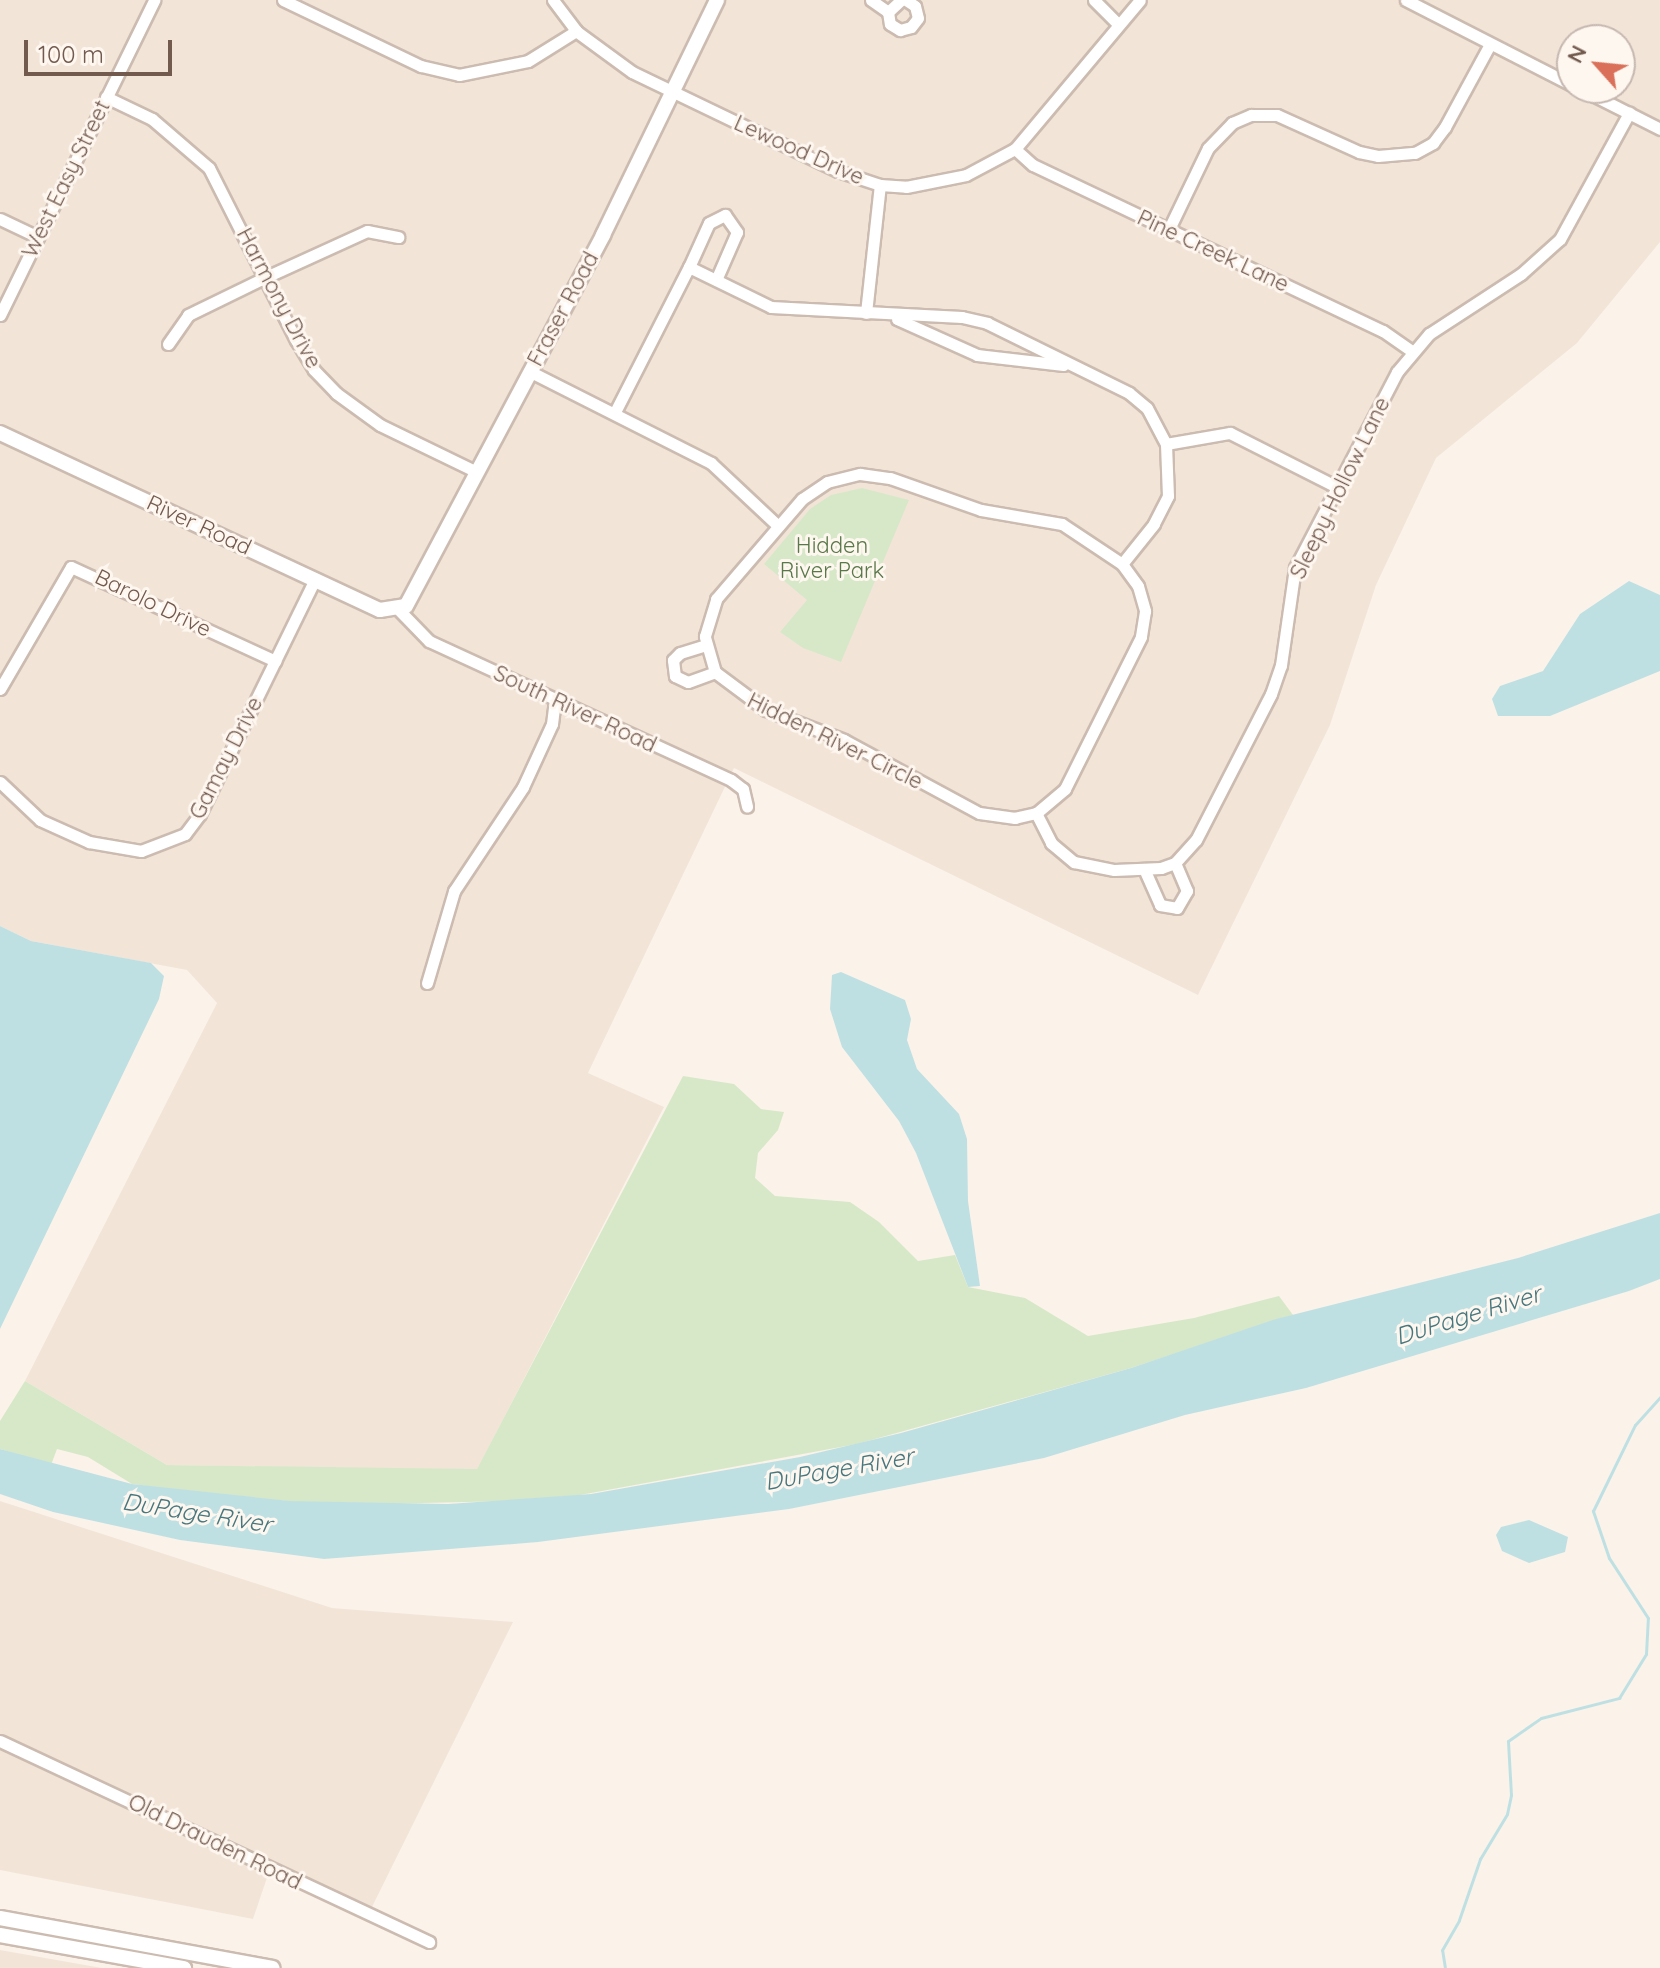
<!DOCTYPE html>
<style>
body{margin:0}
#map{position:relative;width:1660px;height:1968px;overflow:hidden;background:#fbf3e9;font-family:Quicksand,sans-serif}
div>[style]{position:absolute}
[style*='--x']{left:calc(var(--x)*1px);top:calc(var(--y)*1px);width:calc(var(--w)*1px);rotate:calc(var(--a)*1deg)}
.residential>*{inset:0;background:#f2e5d8}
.green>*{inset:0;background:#d7e8c8}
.water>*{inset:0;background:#bfe0e3}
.stream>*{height:3px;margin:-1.5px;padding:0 1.5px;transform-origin:1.5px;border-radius:1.5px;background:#bfe0e3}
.roads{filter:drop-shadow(2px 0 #ccbbb0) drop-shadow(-2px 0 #ccbbb0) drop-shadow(0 2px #ccbbb0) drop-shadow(0 -2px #ccbbb0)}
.street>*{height:11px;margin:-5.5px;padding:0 5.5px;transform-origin:5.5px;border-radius:5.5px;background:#fff}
.secondary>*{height:14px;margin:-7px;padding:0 7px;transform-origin:7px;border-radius:7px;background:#fff}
span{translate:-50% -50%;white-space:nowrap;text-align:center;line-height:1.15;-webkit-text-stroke:6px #fef7f0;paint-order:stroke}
.street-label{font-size:22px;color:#735a4f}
.park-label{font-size:22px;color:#587848}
.water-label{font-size:24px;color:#47777e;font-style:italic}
.north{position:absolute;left:1556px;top:24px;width:80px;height:80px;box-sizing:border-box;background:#fef7f0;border:2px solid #c6b8b0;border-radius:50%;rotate:297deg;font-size:22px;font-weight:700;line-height:32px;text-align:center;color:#735a4f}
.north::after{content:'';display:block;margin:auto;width:28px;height:36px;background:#da7059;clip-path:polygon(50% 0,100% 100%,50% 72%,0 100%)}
.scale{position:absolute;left:24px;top:40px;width:148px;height:36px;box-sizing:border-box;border:4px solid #735a4f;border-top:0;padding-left:10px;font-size:24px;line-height:28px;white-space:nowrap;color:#735a4f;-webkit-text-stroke:6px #fef7f0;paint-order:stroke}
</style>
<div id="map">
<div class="residential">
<div style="clip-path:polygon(evenodd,0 0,1660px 0,1660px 242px,1577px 343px,1436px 458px,1376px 585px,1330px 725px,1198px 995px,734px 768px,588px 1073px,664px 1107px,477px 1470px,167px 1465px,25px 1381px,217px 1003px,187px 970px,31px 941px,0 926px,0 0,1572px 40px,1620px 40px,1620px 88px,1572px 88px,1572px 40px)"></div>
<div style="clip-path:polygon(0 1501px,332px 1608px,513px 1622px,372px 1907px,0 1735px)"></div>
<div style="clip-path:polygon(0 1745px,269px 1872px,253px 1919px,0 1870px)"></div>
<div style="clip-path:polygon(0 1950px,102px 1968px,0 1968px)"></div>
</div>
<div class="green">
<div style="clip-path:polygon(862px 488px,909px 500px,841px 662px,803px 648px,780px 632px,807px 600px,764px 564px,810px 509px,831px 495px)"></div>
<div style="clip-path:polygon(683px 1076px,734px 1084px,761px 1109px,784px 1112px,778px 1130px,758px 1153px,755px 1178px,775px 1196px,850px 1202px,879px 1222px,918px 1261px,955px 1255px,968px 1287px,1025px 1298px,1088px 1336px,1194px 1318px,1279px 1296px,1293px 1315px,1131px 1368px,857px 1444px,553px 1500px,334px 1505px,214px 1495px,132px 1484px,88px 1457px,57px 1449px,51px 1465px,0 1449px,0 1421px,25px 1381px,167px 1465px,477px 1469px)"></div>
</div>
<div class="water">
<div style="clip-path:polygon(1629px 581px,1660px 595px,1660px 671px,1550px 716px,1498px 716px,1492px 699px,1500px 686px,1543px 671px,1580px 614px)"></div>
<div style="clip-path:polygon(0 926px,31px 941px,151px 963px,164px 976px,159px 999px,0 1329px)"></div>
<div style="clip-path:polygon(841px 972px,905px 1000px,911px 1019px,907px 1040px,917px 1069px,959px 1114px,967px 1139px,968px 1201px,980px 1286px,968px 1287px,916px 1153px,899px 1121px,842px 1047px,830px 1009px,832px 975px)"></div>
<div style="clip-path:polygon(1660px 1213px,1660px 1279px,1629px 1291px,1306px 1388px,1185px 1415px,1044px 1458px,789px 1509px,538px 1542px,324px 1559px,180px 1540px,53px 1512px,0 1494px,0 1449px,132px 1484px,290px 1501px,448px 1504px,591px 1494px,800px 1457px,901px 1433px,1131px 1368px,1276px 1319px,1518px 1258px)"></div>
<div style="clip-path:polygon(1529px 1520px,1568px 1537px,1565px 1552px,1529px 1563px,1502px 1551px,1496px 1535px,1501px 1527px)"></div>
</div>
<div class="stream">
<div style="--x:1445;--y:1968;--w:18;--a:-99"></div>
<div style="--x:1442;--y:1950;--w:34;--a:-60"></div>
<div style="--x:1459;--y:1920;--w:65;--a:-71"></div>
<div style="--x:1480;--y:1859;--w:52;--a:-59"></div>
<div style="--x:1507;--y:1814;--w:19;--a:-78"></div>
<div style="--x:1511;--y:1795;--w:54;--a:-93.2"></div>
<div style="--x:1508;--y:1741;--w:40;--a:-34.9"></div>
<div style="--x:1541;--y:1718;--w:81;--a:-14.4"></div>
<div style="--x:1619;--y:1698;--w:52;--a:-58.5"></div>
<div style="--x:1646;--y:1654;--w:36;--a:-87"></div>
<div style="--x:1648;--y:1618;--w:72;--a:-123"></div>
<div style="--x:1609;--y:1558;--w:50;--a:-108.8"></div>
<div style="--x:1593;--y:1511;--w:96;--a:-64"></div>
<div style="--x:1635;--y:1425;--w:38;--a:-48"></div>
</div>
<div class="roads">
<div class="street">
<div style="--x:283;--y:0;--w:153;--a:25.6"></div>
<div style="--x:421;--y:66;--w:39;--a:13"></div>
<div style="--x:459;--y:75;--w:70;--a:-11.5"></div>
<div style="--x:528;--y:61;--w:57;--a:-32"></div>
<div style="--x:553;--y:0;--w:39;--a:53"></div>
<div style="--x:576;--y:31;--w:69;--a:36.2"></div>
<div style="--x:632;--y:72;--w:229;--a:25.7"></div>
<div style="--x:838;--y:171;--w:44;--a:18.4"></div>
<div style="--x:880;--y:185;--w:26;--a:4"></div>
<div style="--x:906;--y:187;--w:61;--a:-11.3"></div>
<div style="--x:966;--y:175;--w:55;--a:-28"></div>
<div style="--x:1015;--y:149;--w:194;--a:-50"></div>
<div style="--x:871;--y:0;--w:21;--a:35"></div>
<div style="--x:901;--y:0;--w:18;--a:137"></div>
<div style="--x:888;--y:12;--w:12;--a:81"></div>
<div style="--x:890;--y:24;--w:12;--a:31"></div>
<div style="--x:900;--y:30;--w:11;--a:-15"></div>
<div style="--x:911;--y:27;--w:11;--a:-52"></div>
<div style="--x:918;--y:18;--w:12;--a:-104"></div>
<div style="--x:915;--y:6;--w:11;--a:-146"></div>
<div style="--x:1094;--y:0;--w:34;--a:45"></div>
<div style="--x:1406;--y:0;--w:186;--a:27.1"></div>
<div style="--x:1579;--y:88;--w:91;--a:26.8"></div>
<div style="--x:106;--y:97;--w:51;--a:25.6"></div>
<div style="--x:152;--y:119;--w:75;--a:40.7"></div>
<div style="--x:209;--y:168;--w:193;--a:63.2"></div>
<div style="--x:296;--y:340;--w:35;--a:59"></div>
<div style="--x:314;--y:370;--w:32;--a:46"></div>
<div style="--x:336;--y:393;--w:54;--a:36"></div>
<div style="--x:380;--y:425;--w:108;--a:25.9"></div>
<div style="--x:1015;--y:149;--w:24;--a:42"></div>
<div style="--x:1033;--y:165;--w:387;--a:25.4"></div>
<div style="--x:1383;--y:331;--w:35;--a:35"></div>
<div style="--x:0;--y:219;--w:42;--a:25.3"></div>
<div style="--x:1168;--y:231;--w:92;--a:-64.3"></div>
<div style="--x:1208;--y:148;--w:35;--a:-46"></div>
<div style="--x:1232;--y:123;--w:21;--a:-23"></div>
<div style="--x:1251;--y:115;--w:26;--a:0"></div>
<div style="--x:1277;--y:115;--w:90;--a:24.3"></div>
<div style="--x:1359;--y:152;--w:19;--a:12"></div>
<div style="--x:1378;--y:156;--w:37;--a:-5"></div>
<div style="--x:1415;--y:153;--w:21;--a:-29"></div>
<div style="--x:1433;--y:143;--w:20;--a:-53"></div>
<div style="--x:1445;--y:127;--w:94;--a:-61.5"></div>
<div style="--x:689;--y:267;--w:48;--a:-65.6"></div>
<div style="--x:709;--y:223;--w:18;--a:-27"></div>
<div style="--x:725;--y:215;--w:21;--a:55"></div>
<div style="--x:737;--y:232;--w:52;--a:113.6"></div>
<div style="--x:866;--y:313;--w:129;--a:-83.8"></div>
<div style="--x:0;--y:315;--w:351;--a:-63.9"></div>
<div style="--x:897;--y:319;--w:88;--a:24.2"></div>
<div style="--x:977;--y:355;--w:87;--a:6.6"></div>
<div style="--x:168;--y:344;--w:35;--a:-55"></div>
<div style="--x:188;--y:315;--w:87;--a:-26"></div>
<div style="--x:266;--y:277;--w:111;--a:-24.5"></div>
<div style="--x:367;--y:231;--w:32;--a:11"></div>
<div style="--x:529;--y:371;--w:204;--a:26.8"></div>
<div style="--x:711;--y:463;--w:91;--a:43.2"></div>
<div style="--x:615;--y:412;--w:163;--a:-63"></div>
<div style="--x:689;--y:267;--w:91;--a:26"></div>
<div style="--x:771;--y:307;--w:191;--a:3"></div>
<div style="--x:962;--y:317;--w:26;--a:13"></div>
<div style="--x:987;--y:323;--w:158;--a:26.2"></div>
<div style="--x:1129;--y:393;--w:23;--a:40"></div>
<div style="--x:1147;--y:408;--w:41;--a:62.2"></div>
<div style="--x:1166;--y:444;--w:52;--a:87.8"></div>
<div style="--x:1168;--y:496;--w:31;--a:117"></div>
<div style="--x:1154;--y:524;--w:51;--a:128.7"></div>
<div style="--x:1166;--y:444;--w:65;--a:-9.8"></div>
<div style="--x:1230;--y:433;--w:122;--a:26.8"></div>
<div style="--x:860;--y:474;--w:30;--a:8"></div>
<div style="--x:890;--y:478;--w:96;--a:19.4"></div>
<div style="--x:981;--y:510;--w:82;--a:9.8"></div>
<div style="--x:1062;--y:524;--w:72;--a:33.7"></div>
<div style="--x:1122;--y:564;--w:27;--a:54"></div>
<div style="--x:1138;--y:586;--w:26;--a:74"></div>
<div style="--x:1145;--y:611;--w:26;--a:99"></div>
<div style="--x:1141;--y:637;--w:170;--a:116.6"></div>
<div style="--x:1065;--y:789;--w:38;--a:140"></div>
<div style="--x:1036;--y:813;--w:22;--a:167"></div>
<div style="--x:1015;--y:818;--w:36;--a:-172"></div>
<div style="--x:979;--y:813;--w:153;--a:-151.6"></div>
<div style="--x:844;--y:740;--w:84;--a:-159"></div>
<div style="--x:766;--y:710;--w:64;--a:-143.3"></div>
<div style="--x:715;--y:672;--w:37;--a:-106"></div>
<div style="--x:705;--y:636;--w:39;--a:-73"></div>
<div style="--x:716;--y:599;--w:132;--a:-49.3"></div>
<div style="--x:802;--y:499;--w:30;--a:-34"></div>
<div style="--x:827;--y:482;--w:34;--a:-14"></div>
<div style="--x:399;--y:610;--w:43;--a:45.9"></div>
<div style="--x:429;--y:641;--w:332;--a:24.7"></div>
<div style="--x:731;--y:780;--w:15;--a:37"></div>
<div style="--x:743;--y:789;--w:18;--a:77"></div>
<div style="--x:706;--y:645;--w:27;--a:163"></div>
<div style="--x:680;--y:653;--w:10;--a:135"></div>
<div style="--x:673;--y:660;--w:16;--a:83"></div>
<div style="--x:675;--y:676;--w:14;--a:25"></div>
<div style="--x:688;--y:682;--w:29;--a:-20"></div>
<div style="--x:0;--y:689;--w:141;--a:-59.8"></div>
<div style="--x:71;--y:567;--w:225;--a:24.7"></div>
<div style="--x:0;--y:782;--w:55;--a:43.5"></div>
<div style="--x:40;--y:820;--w:54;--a:24.2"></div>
<div style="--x:89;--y:842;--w:53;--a:9.8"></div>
<div style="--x:141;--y:851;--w:47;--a:-21.1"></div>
<div style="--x:185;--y:834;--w:25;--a:-53"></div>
<div style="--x:200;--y:814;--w:262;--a:-63.9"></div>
<div style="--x:1036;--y:813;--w:34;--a:63"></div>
<div style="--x:1051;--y:843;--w:30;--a:40"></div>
<div style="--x:1074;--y:862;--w:41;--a:11.3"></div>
<div style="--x:1114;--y:870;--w:47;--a:-2.4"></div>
<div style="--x:1161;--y:868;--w:15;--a:-20"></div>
<div style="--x:1175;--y:863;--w:31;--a:-48"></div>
<div style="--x:1196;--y:840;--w:164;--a:-62.8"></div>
<div style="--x:1271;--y:694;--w:31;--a:-71"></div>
<div style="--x:1281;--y:665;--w:98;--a:-81.8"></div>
<div style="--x:1295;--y:568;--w:221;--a:-62.5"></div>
<div style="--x:1397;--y:372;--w:50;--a:-49.9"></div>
<div style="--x:1429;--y:334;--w:110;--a:-33.1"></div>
<div style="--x:1521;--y:274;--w:52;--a:-41.9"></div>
<div style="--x:1560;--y:239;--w:144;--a:-61.3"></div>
<div style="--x:1145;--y:871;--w:37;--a:66"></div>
<div style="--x:1160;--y:905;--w:17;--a:10"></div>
<div style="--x:1177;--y:908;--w:20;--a:-60"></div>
<div style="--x:1187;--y:891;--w:30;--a:-113"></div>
<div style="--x:427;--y:983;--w:96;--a:-73.6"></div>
<div style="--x:454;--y:891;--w:125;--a:-56.4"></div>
<div style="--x:523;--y:787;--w:69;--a:-65.3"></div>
<div style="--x:552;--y:724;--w:23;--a:-83"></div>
<div style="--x:0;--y:1741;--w:474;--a:25.1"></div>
</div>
<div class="secondary">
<div style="--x:0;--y:433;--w:419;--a:25"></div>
<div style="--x:380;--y:610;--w:26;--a:-9"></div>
<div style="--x:406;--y:606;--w:420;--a:-62"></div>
<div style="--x:603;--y:235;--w:261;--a:-64.1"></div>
<div style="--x:0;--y:1918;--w:277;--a:10.4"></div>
<div style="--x:0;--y:1935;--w:187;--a:10.2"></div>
</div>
</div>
<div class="street-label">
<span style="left:799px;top:150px;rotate:24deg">Lewood Drive</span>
<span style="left:66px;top:179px;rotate:-64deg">West Easy Street</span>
<span style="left:1213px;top:251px;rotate:25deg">Pine Creek Lane</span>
<span style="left:279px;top:298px;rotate:62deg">Harmony Drive</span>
<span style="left:563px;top:309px;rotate:-62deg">Fraser Road</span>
<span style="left:1340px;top:488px;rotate:-64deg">Sleepy Hollow Lane</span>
<span style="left:199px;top:525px;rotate:25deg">River Road</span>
<span style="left:153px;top:603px;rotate:26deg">Barolo Drive</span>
<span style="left:575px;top:709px;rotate:25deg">South River Road</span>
<span style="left:835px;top:741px;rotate:26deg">Hidden River Circle</span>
<span style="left:226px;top:758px;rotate:-63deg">Gamay Drive</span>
<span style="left:215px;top:1842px;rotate:26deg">Old Drauden Road</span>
</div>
<div class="park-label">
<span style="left:832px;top:558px">Hidden<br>River Park</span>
</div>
<div class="water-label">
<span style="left:1468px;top:1315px;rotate:-17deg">DuPage River</span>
<span style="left:839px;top:1469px;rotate:-10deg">DuPage River</span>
<span style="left:197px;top:1513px;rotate:9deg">DuPage River</span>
</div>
<div class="north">N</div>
<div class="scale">100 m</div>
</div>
